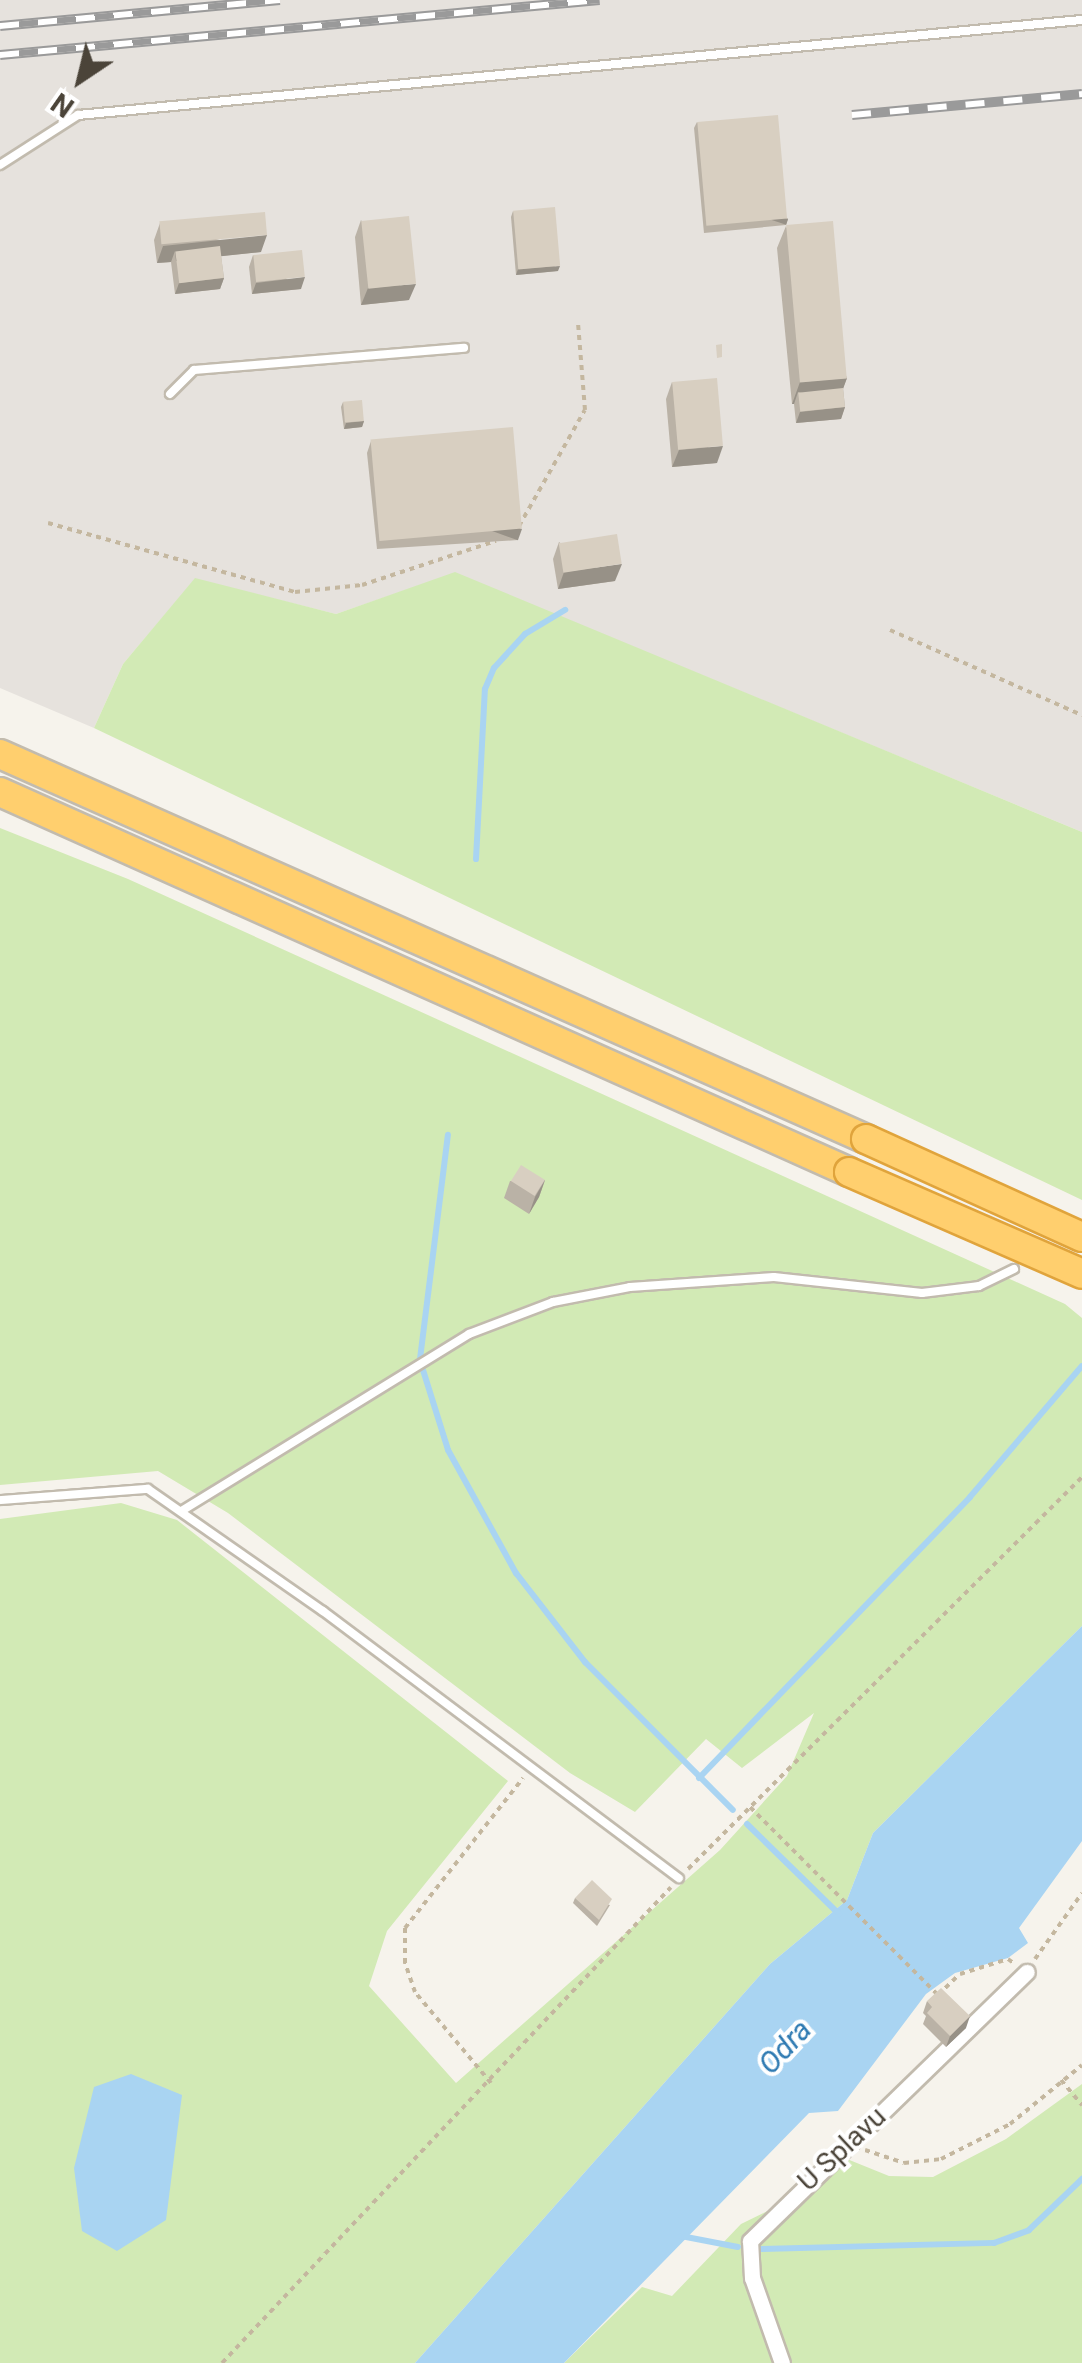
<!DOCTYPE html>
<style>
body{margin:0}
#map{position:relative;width:1082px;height:2363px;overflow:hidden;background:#f6f3ec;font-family:Roboto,sans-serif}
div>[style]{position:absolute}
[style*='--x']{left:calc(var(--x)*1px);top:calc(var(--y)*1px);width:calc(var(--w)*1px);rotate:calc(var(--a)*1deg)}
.industrial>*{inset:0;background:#e6e2dd}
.green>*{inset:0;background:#d2eab5}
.water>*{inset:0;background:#a9d4f2}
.stream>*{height:6px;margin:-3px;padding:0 3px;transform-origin:3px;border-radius:3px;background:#a9d4f2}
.path>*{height:4px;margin-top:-2px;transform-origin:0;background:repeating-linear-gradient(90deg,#c4b79f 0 5px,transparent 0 10px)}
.roads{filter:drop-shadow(2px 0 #c2bbae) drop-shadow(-2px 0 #c2bbae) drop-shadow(0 2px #c2bbae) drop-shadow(0 -2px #c2bbae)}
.lane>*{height:8px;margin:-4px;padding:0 4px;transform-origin:4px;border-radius:4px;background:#fff}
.street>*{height:15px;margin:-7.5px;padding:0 7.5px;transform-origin:7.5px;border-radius:7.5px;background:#fff}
.highway>*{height:28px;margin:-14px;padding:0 14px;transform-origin:14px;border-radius:14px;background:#ffcf6e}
.rail>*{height:10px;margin-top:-5px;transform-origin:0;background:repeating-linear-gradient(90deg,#fff 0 19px,#9a9a9a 0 38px);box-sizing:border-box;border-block:2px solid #9a9a9a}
.bridges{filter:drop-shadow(2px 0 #e0a43c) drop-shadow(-2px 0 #e0a43c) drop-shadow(0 2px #e0a43c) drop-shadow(0 -2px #e0a43c)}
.highway-bridge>*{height:28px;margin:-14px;padding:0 14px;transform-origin:14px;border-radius:14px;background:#ffcf6e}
.wall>*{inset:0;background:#bab2a6}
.shaded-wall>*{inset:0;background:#979187;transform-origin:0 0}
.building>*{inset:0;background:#d8cfc1;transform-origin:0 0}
span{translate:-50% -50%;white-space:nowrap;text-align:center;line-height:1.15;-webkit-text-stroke:8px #fff;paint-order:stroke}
.street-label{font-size:28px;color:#4b4439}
.water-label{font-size:30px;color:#2e7ab2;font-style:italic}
.north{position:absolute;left:30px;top:30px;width:100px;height:100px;-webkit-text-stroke:8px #fff;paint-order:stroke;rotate:215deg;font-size:28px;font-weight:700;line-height:40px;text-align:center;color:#4b4439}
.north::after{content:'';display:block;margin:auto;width:35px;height:45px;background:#4b4439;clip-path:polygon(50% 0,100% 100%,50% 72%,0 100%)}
</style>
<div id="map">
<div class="industrial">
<div style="clip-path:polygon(0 0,1082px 0,1082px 832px,455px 573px,336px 614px,195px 579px,123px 664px,94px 728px,0 688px)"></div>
</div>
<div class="green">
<div style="clip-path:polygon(455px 572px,1082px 832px,1082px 1200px,94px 728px,123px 664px,195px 578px,336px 614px)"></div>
<div style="clip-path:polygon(0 828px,128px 879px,1065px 1304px,1082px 1318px,1082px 1626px,873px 1833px,847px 1900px,770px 1964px,415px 2363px,0 2363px,0 1519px,121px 1503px,177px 1520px,508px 1781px,387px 1931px,369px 1986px,456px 2083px,720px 1850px,787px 1776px,814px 1713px,742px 1768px,706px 1739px,635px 1812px,570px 1773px,228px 1513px,158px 1471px,0 1485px)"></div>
<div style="clip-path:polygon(1082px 2084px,1082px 2363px,564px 2363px,642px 2287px,672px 2296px,741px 2224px,807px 2192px,847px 2159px,889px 2176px,933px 2177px,1006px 2139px)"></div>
</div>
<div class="water">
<div style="clip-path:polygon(1082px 1626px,1082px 1841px,1019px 1928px,1028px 1943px,1008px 1958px,955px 1973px,926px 1994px,838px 2111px,809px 2113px,564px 2363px,415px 2363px,770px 1964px,847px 1900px,873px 1833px)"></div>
<div style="clip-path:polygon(131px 2074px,182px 2095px,166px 2220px,117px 2251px,82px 2231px,74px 2168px,94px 2087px)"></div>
</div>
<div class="stream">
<div style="--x:476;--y:859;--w:170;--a:-87"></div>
<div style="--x:485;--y:689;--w:23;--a:-67"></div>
<div style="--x:494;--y:668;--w:46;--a:-47.6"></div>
<div style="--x:525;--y:634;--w:47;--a:-31"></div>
<div style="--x:420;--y:1359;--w:226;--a:-82.9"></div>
<div style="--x:423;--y:1370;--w:84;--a:72.6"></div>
<div style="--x:448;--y:1450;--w:141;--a:61.1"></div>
<div style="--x:516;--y:1573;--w:113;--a:52.2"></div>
<div style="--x:585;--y:1662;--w:209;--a:45"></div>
<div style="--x:699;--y:1778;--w:390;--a:-46"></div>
<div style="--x:970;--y:1497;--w:172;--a:-49.5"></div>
<div style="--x:747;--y:1824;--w:129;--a:44.4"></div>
<div style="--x:681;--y:2236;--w:58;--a:10.9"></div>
<div style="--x:760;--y:2249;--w:234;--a:-1.5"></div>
<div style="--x:994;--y:2243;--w:37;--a:-20"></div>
<div style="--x:1029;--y:2230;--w:74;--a:-43.9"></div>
</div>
<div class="path">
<div style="--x:48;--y:523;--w:256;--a:15.6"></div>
<div style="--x:295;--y:592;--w:67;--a:-6"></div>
<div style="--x:362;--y:585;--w:141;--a:-18.2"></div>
<div style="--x:519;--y:526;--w:133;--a:-60.4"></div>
<div style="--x:585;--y:410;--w:87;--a:-94.6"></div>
<div style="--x:890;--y:630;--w:210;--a:23.9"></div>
<div style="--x:750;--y:1807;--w:266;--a:45"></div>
<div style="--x:938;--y:1995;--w:30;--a:-44"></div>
<div style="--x:960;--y:1974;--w:50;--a:-17.4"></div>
<div style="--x:1008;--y:1959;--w:9;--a:36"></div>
<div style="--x:688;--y:1869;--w:556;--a:-44.85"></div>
<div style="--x:1035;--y:1959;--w:81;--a:-54.5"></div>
<div style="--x:1061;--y:2080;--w:33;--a:50"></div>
<div style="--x:491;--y:2083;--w:119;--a:-129.9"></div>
<div style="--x:415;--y:1992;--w:31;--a:-109"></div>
<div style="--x:405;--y:1963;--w:35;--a:-90"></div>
<div style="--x:405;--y:1928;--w:191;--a:-51.8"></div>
<div style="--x:865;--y:2150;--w:41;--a:18.4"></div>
<div style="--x:904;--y:2163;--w:37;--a:-6"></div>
<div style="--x:941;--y:2159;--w:77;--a:-26.9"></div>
<div style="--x:1010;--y:2124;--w:93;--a:-39.3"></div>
<div style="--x:222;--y:2363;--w:654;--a:-46.67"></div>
</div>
<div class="roads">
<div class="lane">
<div style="--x:0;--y:165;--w:93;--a:-32.7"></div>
<div style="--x:78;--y:115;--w:1008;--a:-5.41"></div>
<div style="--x:170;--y:394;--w:34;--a:-45"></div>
<div style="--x:194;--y:370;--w:271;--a:-4.7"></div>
<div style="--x:0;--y:1500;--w:148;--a:-4.3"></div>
<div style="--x:148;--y:1489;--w:213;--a:34.9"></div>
<div style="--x:323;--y:1611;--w:445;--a:36.9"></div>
<div style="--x:183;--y:1510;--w:336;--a:-31.6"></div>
<div style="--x:469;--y:1334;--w:90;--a:-20.9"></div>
<div style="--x:553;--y:1302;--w:78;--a:-11"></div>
<div style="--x:630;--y:1287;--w:144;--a:-4"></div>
<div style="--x:774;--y:1277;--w:149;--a:6.2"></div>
<div style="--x:922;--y:1293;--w:57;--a:-7"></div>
<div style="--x:979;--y:1286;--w:39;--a:-26"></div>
</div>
<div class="street">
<div style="--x:782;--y:2363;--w:90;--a:-109.4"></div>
<div style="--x:752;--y:2278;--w:37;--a:-93"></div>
<div style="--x:750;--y:2241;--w:386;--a:-44.2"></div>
</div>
<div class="highway">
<div style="--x:0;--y:754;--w:948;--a:23.97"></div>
<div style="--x:0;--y:792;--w:930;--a:24.11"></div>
</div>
</div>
<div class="rail">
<div style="--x:0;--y:26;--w:281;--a:-5.3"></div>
<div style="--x:0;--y:55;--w:602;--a:-5.25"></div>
<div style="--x:852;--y:115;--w:231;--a:-5.2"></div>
</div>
<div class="bridges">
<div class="highway-bridge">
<div style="--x:866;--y:1139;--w:237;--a:24.4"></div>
<div style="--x:849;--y:1172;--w:254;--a:23.6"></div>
</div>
</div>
<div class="wall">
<div style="clip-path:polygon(697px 122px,788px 219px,786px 225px,704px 233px,694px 128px)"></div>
<div style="clip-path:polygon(513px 211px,558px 271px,516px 275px,511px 217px)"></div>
<div style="clip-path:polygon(361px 220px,409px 300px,361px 305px,355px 237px)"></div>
<div style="clip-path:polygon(160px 223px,261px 252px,221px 256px,224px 278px,220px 289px,175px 294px,171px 262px,157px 263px,154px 240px)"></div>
<div style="clip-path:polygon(786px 226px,847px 378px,843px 388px,845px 407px,841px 419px,796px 423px,794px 404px,792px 404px,777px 248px)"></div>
<div style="clip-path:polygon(253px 255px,301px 289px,252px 294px,249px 267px)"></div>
<div style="clip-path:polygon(672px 382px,717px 463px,672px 467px,666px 399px)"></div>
<div style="clip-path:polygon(343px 402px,364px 421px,362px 427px,344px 429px,341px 407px)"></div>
<div style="clip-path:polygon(371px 441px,518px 540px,377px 549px,367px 453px)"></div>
<div style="clip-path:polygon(559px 542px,615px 581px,558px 589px,553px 559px)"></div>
<div style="clip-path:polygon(545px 1180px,539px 1197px,529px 1214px,504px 1198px,510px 1181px)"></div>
<div style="clip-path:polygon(575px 1898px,610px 1905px,597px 1926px,573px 1903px)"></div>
<div style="clip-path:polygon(927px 2001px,966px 2028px,946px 2047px,923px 2024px,926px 2016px,923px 2013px)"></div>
</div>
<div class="shaded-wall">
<div style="left:788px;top:219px;width:6px;height:82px;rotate:108deg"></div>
<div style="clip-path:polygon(267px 235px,261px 252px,176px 261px,175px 251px,171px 262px,157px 263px,163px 246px)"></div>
<div style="clip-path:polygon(560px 266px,558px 271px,516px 275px,518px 269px)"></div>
<div style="clip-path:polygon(305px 277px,301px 289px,252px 294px,256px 283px)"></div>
<div style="clip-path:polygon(224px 278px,220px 289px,175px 294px,179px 283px)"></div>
<div style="clip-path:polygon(416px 284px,409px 300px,361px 305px,368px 288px)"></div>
<div style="clip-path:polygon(847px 378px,839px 400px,798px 392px,794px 404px,792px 404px,800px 382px)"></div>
<div style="clip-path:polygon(845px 407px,841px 419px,796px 423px,800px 412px)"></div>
<div style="clip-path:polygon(364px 421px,362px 427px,344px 429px,346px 423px)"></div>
<div style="clip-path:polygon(723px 446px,717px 463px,672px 467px,679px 450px)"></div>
<div style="left:522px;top:529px;width:12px;height:141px;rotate:110deg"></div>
<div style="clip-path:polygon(622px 564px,615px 581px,558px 589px,564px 572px)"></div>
<div style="clip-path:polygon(545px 1180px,539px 1197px,529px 1214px,535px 1197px)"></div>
<div style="clip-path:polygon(970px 2016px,966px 2028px,946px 2047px,950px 2036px)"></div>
</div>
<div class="building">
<div style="left:778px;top:115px;width:104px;height:81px;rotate:85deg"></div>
<div style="left:555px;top:207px;width:59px;height:42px;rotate:85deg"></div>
<div style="left:265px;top:212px;width:23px;height:106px;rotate:85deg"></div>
<div style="left:409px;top:216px;width:68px;height:48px;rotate:84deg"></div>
<div style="left:833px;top:221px;width:158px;height:47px;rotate:85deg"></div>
<div style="left:220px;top:246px;width:32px;height:45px;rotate:83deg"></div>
<div style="left:302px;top:250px;width:27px;height:49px;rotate:84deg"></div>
<div style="clip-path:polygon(722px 344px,722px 357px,717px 358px,716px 345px)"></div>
<div style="left:717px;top:378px;width:68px;height:45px;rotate:85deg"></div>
<div style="left:843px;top:388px;width:19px;height:45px;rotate:84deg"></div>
<div style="left:362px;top:400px;width:21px;height:19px;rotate:85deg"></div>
<div style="left:513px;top:427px;width:102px;height:143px;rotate:85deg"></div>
<div style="left:617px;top:534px;width:30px;height:59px;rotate:81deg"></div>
<div style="left:521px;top:1165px;width:28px;height:19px;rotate:32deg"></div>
<div style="clip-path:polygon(592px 1880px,612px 1899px,599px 1920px,575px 1898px)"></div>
<div style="clip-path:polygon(941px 1988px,970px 2016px,950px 2036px,927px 2013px,932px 2007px,927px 2001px)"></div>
</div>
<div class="street-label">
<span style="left:842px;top:2149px;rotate:-43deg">U Splavu</span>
</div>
<div class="water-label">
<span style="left:785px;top:2047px;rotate:-47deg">Odra</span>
</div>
<div class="north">N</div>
</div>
